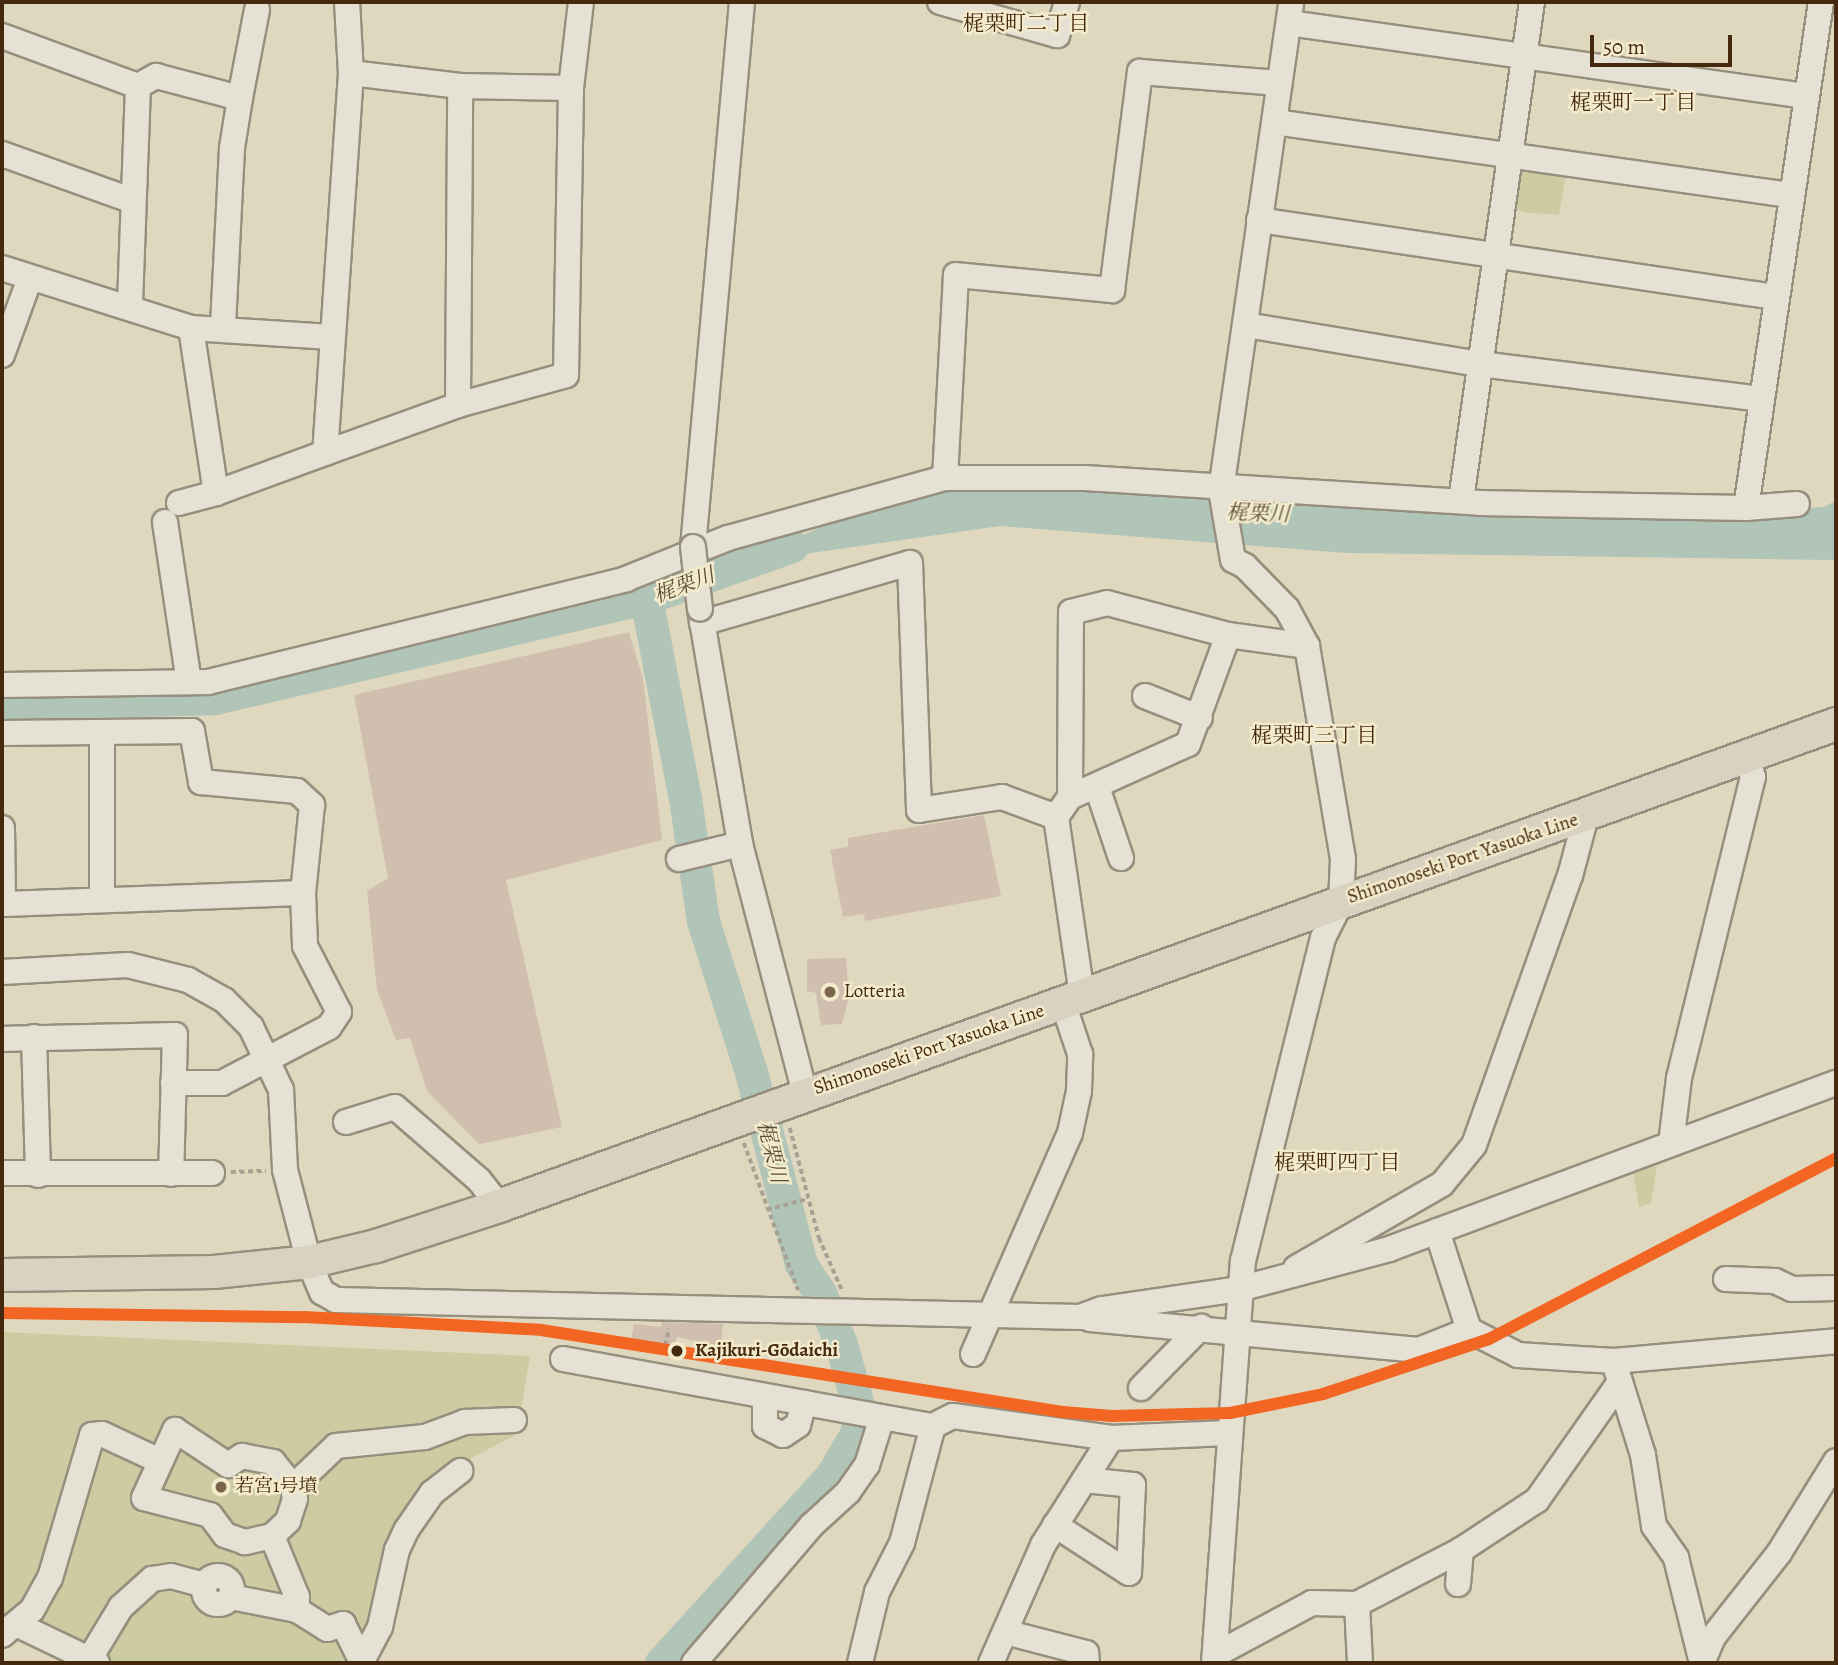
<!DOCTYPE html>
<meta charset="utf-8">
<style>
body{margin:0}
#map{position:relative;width:1838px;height:1665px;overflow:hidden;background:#e0d8be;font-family:Alegreya,"Noto Serif JP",serif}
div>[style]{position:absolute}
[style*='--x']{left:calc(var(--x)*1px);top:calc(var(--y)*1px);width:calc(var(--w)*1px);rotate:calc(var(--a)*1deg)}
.green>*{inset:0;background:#cccba1}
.water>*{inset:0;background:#b0c4b7}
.river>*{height:33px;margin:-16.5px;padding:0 16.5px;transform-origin:16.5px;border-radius:16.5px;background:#b0c4b7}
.building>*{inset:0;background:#d0bfaf}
.path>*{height:3.5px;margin-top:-1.75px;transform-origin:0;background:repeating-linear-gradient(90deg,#a8a296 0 5px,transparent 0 8.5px)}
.roads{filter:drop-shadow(2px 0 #978f7e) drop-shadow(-2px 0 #978f7e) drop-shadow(0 2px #978f7e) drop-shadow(0 -2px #978f7e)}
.minor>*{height:24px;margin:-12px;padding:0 12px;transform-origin:12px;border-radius:12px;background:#e5e2d5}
.minor>.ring{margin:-12px;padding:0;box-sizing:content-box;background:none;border:24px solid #e5e2d5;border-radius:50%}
.major>*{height:32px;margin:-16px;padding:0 16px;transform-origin:16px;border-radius:16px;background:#d9d2c0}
.bridges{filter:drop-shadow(2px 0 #978f7e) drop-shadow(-2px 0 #978f7e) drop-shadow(0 2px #978f7e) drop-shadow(0 -2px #978f7e)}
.minor-bridge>*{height:24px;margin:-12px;padding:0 12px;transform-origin:12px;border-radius:12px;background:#e5e2d5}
.rail-1>*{height:12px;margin:-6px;padding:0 6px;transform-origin:6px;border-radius:6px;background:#f26522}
.dots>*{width:19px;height:19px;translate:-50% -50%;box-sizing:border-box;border:4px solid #f3ebcc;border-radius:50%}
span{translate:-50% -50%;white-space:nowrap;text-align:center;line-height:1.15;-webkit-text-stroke:5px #f3ebcc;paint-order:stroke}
.street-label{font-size:19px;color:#44290f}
.poi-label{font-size:19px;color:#44290f}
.left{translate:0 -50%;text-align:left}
.stop-label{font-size:19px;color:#44290f;font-weight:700}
.neighbourhood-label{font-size:21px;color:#44290f}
.water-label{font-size:21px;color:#5a4e38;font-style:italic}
.frame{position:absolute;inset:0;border:4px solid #44290f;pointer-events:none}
.scale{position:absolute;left:1590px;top:35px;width:142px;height:32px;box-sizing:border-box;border:4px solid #44290f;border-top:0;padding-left:9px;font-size:21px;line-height:24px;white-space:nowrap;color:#44290f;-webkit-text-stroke:5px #f3ebcc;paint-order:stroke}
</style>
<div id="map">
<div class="green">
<div style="clip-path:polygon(1521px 161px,1568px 162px,1559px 215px,1522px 212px,1512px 204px)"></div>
<div style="clip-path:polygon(1657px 1166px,1651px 1203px,1639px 1207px,1633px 1172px)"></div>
<div style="clip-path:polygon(2px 1332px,530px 1356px,517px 1434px,462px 1463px,434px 1484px,353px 1663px,88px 1663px,18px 1633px,2px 1642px)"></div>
</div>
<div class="water">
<div style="clip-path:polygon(944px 492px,1085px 492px,1728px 514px,1823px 507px,1836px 501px,1836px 560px,1346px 553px,1000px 526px,748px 562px,852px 512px)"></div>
</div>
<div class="river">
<div style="--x:646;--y:598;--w:204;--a:79"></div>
<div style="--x:685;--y:798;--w:124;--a:81.7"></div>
<div style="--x:703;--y:921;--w:158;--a:72.4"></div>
<div style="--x:751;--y:1072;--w:198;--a:75.4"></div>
<div style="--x:801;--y:1264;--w:35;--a:57"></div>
<div style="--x:820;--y:1293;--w:55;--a:67.6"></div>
<div style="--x:841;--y:1344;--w:71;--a:74.4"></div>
<div style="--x:860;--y:1412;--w:22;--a:100"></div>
<div style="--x:856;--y:1434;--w:48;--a:120.3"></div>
<div style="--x:832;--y:1475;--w:254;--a:132.3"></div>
<div style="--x:2;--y:703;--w:213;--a:-1.3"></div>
<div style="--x:215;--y:698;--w:442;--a:-13.1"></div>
<div style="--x:646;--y:598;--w:155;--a:-19.6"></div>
</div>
<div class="building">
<div style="clip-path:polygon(629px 632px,643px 679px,662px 840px,506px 880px,562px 1127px,479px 1144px,427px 1091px,410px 1038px,396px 1040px,377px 990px,367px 891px,388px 878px,354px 695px)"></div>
<div style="clip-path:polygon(984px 815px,1001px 896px,865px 921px,864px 914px,843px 917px,830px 850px,848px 847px,848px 838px)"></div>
<div style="clip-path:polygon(846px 958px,849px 997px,842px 1024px,821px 1025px,816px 993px,807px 991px,807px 959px)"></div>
<div style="clip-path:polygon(662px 1322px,723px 1324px,721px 1346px,677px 1337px,672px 1356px,629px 1349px,634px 1324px,661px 1327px)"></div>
</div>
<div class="path">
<div style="--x:790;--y:1128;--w:114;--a:75.2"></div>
<div style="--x:819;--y:1238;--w:57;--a:66.1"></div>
<div style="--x:744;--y:1143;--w:157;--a:69.8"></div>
<div style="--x:231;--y:1172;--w:35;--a:-2"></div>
<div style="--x:767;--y:1210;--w:41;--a:-15.4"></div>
<div style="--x:663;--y:1354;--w:26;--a:-77"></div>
</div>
<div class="roads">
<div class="minor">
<div style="--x:347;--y:2;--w:71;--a:86.8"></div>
<div style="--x:351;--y:73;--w:381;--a:93.9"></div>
<div style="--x:325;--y:453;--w:141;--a:-19.8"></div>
<div style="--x:458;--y:405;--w:112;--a:-15.5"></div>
<div style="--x:566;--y:375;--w:287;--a:-89"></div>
<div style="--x:571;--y:88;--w:87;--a:-83.4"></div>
<div style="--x:940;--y:2;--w:122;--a:15.8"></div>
<div style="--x:1057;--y:35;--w:34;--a:-73"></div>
<div style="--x:1289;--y:23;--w:521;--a:8.05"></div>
<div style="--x:2;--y:36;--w:145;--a:20.2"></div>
<div style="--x:138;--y:86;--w:221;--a:92.1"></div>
<div style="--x:351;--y:73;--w:110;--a:6.8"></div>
<div style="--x:460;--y:86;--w:111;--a:1"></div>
<div style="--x:138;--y:86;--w:21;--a:-29"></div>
<div style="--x:156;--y:76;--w:87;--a:14.7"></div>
<div style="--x:240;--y:98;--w:51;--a:99.1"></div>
<div style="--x:232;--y:148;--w:179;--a:92.9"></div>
<div style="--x:240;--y:98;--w:90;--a:-79.1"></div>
<div style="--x:1275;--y:122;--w:520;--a:8.07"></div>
<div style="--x:2;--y:154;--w:139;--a:19.7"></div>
<div style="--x:1259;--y:220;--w:522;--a:8.49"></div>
<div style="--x:2;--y:268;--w:198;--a:17.6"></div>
<div style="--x:191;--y:328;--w:140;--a:3.7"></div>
<div style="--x:1246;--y:325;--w:237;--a:9.5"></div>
<div style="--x:1480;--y:364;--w:283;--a:7.1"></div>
<div style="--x:191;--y:328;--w:167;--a:81.4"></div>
<div style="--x:216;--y:493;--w:116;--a:-20.2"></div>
<div style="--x:2;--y:355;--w:82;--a:-70"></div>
<div style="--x:458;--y:405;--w:319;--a:-89.6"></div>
<div style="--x:945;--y:478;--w:203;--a:-86.9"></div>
<div style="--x:956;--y:275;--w:157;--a:5.5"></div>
<div style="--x:1112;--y:290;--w:220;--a:-82.7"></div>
<div style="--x:1140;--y:72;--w:140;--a:4.5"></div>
<div style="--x:1461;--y:500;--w:503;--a:-81.89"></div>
<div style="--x:179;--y:503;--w:38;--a:-15"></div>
<div style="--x:1746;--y:508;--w:512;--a:-81.57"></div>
<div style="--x:165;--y:522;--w:162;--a:81.5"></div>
<div style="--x:693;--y:547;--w:547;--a:-84.86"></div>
<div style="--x:700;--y:609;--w:238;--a:80.3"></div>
<div style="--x:740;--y:844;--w:257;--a:75.4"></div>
<div style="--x:702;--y:623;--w:216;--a:-16.1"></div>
<div style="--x:910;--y:563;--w:247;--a:87.9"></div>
<div style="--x:919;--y:810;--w:84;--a:-8.9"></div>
<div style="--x:1002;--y:797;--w:58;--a:20.3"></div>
<div style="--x:1056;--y:817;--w:24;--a:-55"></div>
<div style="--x:1070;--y:797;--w:185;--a:-89.7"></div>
<div style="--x:1071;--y:612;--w:37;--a:-14"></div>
<div style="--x:1107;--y:603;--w:125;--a:14.8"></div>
<div style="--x:1228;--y:635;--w:80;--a:7.9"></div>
<div style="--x:2;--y:685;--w:206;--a:-0.8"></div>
<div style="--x:208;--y:682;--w:431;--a:-13.8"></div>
<div style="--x:626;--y:579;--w:110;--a:-21.9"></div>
<div style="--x:728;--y:538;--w:225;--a:-15.5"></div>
<div style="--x:945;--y:478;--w:140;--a:0"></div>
<div style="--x:1085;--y:478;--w:396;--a:3.6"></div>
<div style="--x:1480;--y:503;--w:266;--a:1.1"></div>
<div style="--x:1746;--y:508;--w:51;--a:-4.5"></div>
<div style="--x:1145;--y:696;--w:59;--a:21.8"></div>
<div style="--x:2;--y:733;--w:190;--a:-0.6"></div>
<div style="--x:192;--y:731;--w:52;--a:80"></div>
<div style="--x:201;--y:782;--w:96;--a:5.4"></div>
<div style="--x:297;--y:791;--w:21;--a:43"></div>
<div style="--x:312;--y:805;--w:88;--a:95.8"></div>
<div style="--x:303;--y:893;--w:53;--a:87.8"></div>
<div style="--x:305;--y:946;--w:74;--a:62.7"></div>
<div style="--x:339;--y:1012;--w:18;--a:124"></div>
<div style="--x:329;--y:1027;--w:121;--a:152.4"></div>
<div style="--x:222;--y:1083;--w:49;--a:180"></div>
<div style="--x:1097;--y:787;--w:75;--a:71.3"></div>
<div style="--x:1070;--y:797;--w:129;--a:-24.2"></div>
<div style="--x:1188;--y:744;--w:116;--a:-69.8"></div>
<div style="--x:1056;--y:817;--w:181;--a:81.7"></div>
<div style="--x:2;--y:828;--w:75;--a:89.2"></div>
<div style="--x:679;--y:859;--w:63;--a:-13.8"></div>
<div style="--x:102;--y:897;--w:162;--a:-90"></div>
<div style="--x:2;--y:904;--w:301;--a:-2.1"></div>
<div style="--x:2;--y:972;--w:126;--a:-3.2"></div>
<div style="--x:128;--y:965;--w:62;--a:14"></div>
<div style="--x:188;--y:980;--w:41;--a:29.1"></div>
<div style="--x:224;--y:1000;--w:38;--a:45"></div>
<div style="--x:251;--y:1027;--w:70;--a:64.5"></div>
<div style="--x:281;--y:1090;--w:80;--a:87.1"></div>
<div style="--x:285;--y:1170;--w:95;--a:75.4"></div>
<div style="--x:309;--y:1262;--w:33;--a:67"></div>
<div style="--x:322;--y:1292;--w:16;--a:30"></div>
<div style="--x:336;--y:1300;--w:744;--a:1.31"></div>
<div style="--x:1080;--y:1317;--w:23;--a:-20"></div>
<div style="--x:1102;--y:1309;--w:138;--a:-8.3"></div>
<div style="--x:1239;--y:1289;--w:155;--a:-14.9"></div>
<div style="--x:1389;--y:1249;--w:477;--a:-20.4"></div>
<div style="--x:34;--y:1037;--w:138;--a:88.3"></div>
<div style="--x:2;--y:1039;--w:173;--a:-1.3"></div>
<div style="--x:175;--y:1035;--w:139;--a:91.6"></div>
<div style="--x:346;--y:1122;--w:51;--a:-17"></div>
<div style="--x:395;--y:1107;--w:111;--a:41"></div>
<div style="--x:479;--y:1180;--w:33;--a:52"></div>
<div style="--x:1671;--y:1144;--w:66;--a:-83.1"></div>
<div style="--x:1679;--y:1078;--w:310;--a:-76.2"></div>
<div style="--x:1753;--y:777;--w:21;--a:-107"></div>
<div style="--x:2;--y:1173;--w:210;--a:0"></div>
<div style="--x:1437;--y:1231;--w:104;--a:72.1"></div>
<div style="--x:1296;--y:1268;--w:168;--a:-29.9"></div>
<div style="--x:1442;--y:1184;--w:50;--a:-50.6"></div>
<div style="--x:1474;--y:1145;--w:286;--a:-70.4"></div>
<div style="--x:1570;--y:876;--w:62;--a:-75.1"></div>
<div style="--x:1726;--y:1279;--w:49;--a:2.3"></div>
<div style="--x:1775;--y:1281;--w:19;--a:25"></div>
<div style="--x:1792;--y:1289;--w:44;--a:-1.3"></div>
<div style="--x:1090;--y:1319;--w:330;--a:5.4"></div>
<div style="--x:1419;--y:1350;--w:54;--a:-21.8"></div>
<div style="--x:1469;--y:1330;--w:55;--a:27"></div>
<div style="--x:1518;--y:1355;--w:96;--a:3.6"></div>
<div style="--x:1614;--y:1361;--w:223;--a:-5.1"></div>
<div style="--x:973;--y:1354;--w:241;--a:-66.3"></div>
<div style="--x:1070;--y:1133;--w:43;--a:-77.9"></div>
<div style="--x:1079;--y:1091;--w:37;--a:-88"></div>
<div style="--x:1080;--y:1054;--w:54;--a:-108.4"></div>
<div style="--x:563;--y:1359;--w:376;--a:10.3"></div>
<div style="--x:933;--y:1426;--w:22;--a:-27"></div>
<div style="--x:953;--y:1416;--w:160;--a:7.9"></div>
<div style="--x:1111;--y:1438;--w:117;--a:-2.4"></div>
<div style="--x:1617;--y:1372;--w:87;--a:72.6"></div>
<div style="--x:1643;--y:1455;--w:72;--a:81.2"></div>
<div style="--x:1654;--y:1526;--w:39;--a:55"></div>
<div style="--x:1676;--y:1558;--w:108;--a:76.1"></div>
<div style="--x:1141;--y:1388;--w:86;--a:-45.5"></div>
<div style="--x:765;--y:1396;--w:30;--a:90"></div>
<div style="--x:765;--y:1426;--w:20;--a:27"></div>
<div style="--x:783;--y:1435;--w:18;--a:-34"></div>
<div style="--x:798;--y:1425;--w:23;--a:-75"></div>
<div style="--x:175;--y:1430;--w:64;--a:33.4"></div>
<div style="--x:228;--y:1465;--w:17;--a:-33"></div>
<div style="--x:242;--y:1456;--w:32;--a:11"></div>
<div style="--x:273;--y:1462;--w:32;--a:51"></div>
<div style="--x:293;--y:1487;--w:12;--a:81"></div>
<div style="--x:295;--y:1499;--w:23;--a:108"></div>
<div style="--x:288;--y:1521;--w:22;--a:137"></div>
<div style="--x:272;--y:1536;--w:28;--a:167"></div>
<div style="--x:245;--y:1542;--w:21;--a:-161"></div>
<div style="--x:225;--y:1535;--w:25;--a:-127"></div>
<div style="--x:210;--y:1515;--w:68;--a:-165.6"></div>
<div style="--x:144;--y:1498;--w:75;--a:-65.5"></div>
<div style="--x:293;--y:1487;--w:59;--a:-43.6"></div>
<div style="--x:336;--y:1446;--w:89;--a:-5.8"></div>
<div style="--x:425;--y:1437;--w:43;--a:-20.6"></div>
<div style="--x:465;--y:1422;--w:49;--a:-2.3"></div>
<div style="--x:1055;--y:1525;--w:88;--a:33"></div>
<div style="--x:1129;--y:1573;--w:88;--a:-87.4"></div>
<div style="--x:1133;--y:1485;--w:49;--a:-174.2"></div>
<div style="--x:272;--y:1536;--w:66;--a:67.7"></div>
<div style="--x:297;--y:1597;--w:13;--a:90"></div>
<div class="ring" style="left:204px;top:1576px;width:4px;height:4px"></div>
<div style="--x:1458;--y:1584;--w:34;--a:-85"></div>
<div style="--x:231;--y:1597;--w:67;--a:11.1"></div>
<div style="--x:297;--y:1610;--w:36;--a:32"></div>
<div style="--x:327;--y:1629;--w:17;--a:-17"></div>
<div style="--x:343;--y:1624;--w:42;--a:63.4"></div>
<div style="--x:1357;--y:1604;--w:59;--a:87.1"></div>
<div style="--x:16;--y:1624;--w:90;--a:25.7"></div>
<div style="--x:1005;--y:1632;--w:84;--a:14.5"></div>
<div style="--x:1086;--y:1653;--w:10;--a:84"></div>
<div style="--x:2;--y:1635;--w:39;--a:-40"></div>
<div style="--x:32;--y:1610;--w:37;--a:-61"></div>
<div style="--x:50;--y:1578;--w:149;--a:-73.6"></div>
<div style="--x:92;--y:1435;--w:10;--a:-6"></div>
<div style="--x:102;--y:1434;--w:64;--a:25"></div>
<div style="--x:1215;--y:1655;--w:110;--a:-28.2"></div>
<div style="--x:1312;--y:1603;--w:45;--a:1.3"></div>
<div style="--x:1357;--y:1604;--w:117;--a:-27.4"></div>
<div style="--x:1461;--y:1550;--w:91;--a:-33.3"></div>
<div style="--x:1537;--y:1500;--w:144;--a:-54.9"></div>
<div style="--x:89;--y:1660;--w:62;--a:-58.9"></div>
<div style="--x:121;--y:1607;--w:42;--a:-42.1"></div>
<div style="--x:152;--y:1579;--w:19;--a:-9"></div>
<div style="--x:171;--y:1576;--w:35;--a:15"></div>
<div style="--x:361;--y:1663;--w:41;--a:-62.2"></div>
<div style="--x:380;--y:1627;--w:79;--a:-77.6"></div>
<div style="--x:397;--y:1550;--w:23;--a:-65"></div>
<div style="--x:407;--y:1529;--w:44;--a:-55.2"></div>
<div style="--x:432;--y:1493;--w:36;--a:-38"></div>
<div style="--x:694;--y:1663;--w:182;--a:-49.5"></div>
<div style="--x:812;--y:1525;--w:49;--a:-42.5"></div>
<div style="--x:848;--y:1492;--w:33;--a:-55"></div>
<div style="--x:867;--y:1465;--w:50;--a:-72.6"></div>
<div style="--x:860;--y:1663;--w:73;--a:-76.5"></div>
<div style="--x:877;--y:1592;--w:55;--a:-63"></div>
<div style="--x:902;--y:1543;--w:121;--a:-75.2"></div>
<div style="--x:991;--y:1663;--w:129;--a:-66.2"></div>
<div style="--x:1043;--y:1545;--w:127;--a:-57.6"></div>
<div style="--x:1214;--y:1663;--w:403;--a:-85.9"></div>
<div style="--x:1243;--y:1261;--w:333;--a:-76.1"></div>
<div style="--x:1323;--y:938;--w:40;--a:-63.4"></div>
<div style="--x:1341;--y:902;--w:43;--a:-87.3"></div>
<div style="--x:1343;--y:859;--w:216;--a:-99.6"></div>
<div style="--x:1307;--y:646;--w:42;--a:-118.4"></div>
<div style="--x:1287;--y:609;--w:60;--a:-134.3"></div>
<div style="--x:1245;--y:566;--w:13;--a:-153"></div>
<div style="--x:1233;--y:560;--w:71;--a:-99.7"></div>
<div style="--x:1221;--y:490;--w:493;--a:-81.8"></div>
<div style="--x:1702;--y:1663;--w:28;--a:-67"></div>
<div style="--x:1713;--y:1637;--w:107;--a:-51.8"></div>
<div style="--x:1779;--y:1553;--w:108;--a:-58.2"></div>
</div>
<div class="major">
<div style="--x:2;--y:1275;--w:212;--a:-0.8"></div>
<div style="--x:214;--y:1272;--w:96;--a:-6"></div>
<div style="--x:309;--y:1262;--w:69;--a:-13.4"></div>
<div style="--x:376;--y:1246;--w:129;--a:-18"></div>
<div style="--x:499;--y:1206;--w:1421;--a:-19.82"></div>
</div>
</div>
<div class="bridges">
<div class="minor-bridge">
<div style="--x:693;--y:547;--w:62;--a:83.6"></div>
</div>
</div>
<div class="rail-1">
<div style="--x:2;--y:1313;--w:302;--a:0.8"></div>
<div style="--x:304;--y:1317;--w:237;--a:3.1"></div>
<div style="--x:541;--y:1330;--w:528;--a:8.93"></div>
<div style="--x:1063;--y:1412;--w:49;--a:4.7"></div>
<div style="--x:1112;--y:1416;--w:118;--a:-1.5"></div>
<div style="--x:1230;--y:1413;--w:95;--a:-11.5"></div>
<div style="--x:1323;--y:1394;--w:175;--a:-18.3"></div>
<div style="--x:1489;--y:1339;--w:391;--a:-27.5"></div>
</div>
<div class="dots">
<div style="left:830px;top:992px;background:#7b664c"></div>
<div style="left:677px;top:1351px;background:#44290f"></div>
<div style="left:221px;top:1487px;background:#7b664c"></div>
</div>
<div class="street-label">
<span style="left:1463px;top:859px;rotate:-19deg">Shimonoseki Port Yasuoka Line</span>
<span style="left:929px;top:1050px;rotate:-19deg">Shimonoseki Port Yasuoka Line</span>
</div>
<div class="poi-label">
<span class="left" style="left:844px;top:992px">Lotteria</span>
<span class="left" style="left:235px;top:1487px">若宮1号墳</span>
</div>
<div class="stop-label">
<span class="left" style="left:695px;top:1351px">Kajikuri-Gōdaichi</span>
</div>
<div class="neighbourhood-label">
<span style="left:1026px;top:23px">梶栗町二丁目</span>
<span style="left:1633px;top:102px">梶栗町一丁目</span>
<span style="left:1314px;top:735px">梶栗町三丁目</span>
<span style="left:1337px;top:1162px">梶栗町四丁目</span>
</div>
<div class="water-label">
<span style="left:1258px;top:513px;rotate:2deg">梶栗川</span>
<span style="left:684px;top:585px;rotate:-21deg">梶栗川</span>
<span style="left:772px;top:1152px;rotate:76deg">梶栗川</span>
</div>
<div class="frame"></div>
<div class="scale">50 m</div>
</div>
